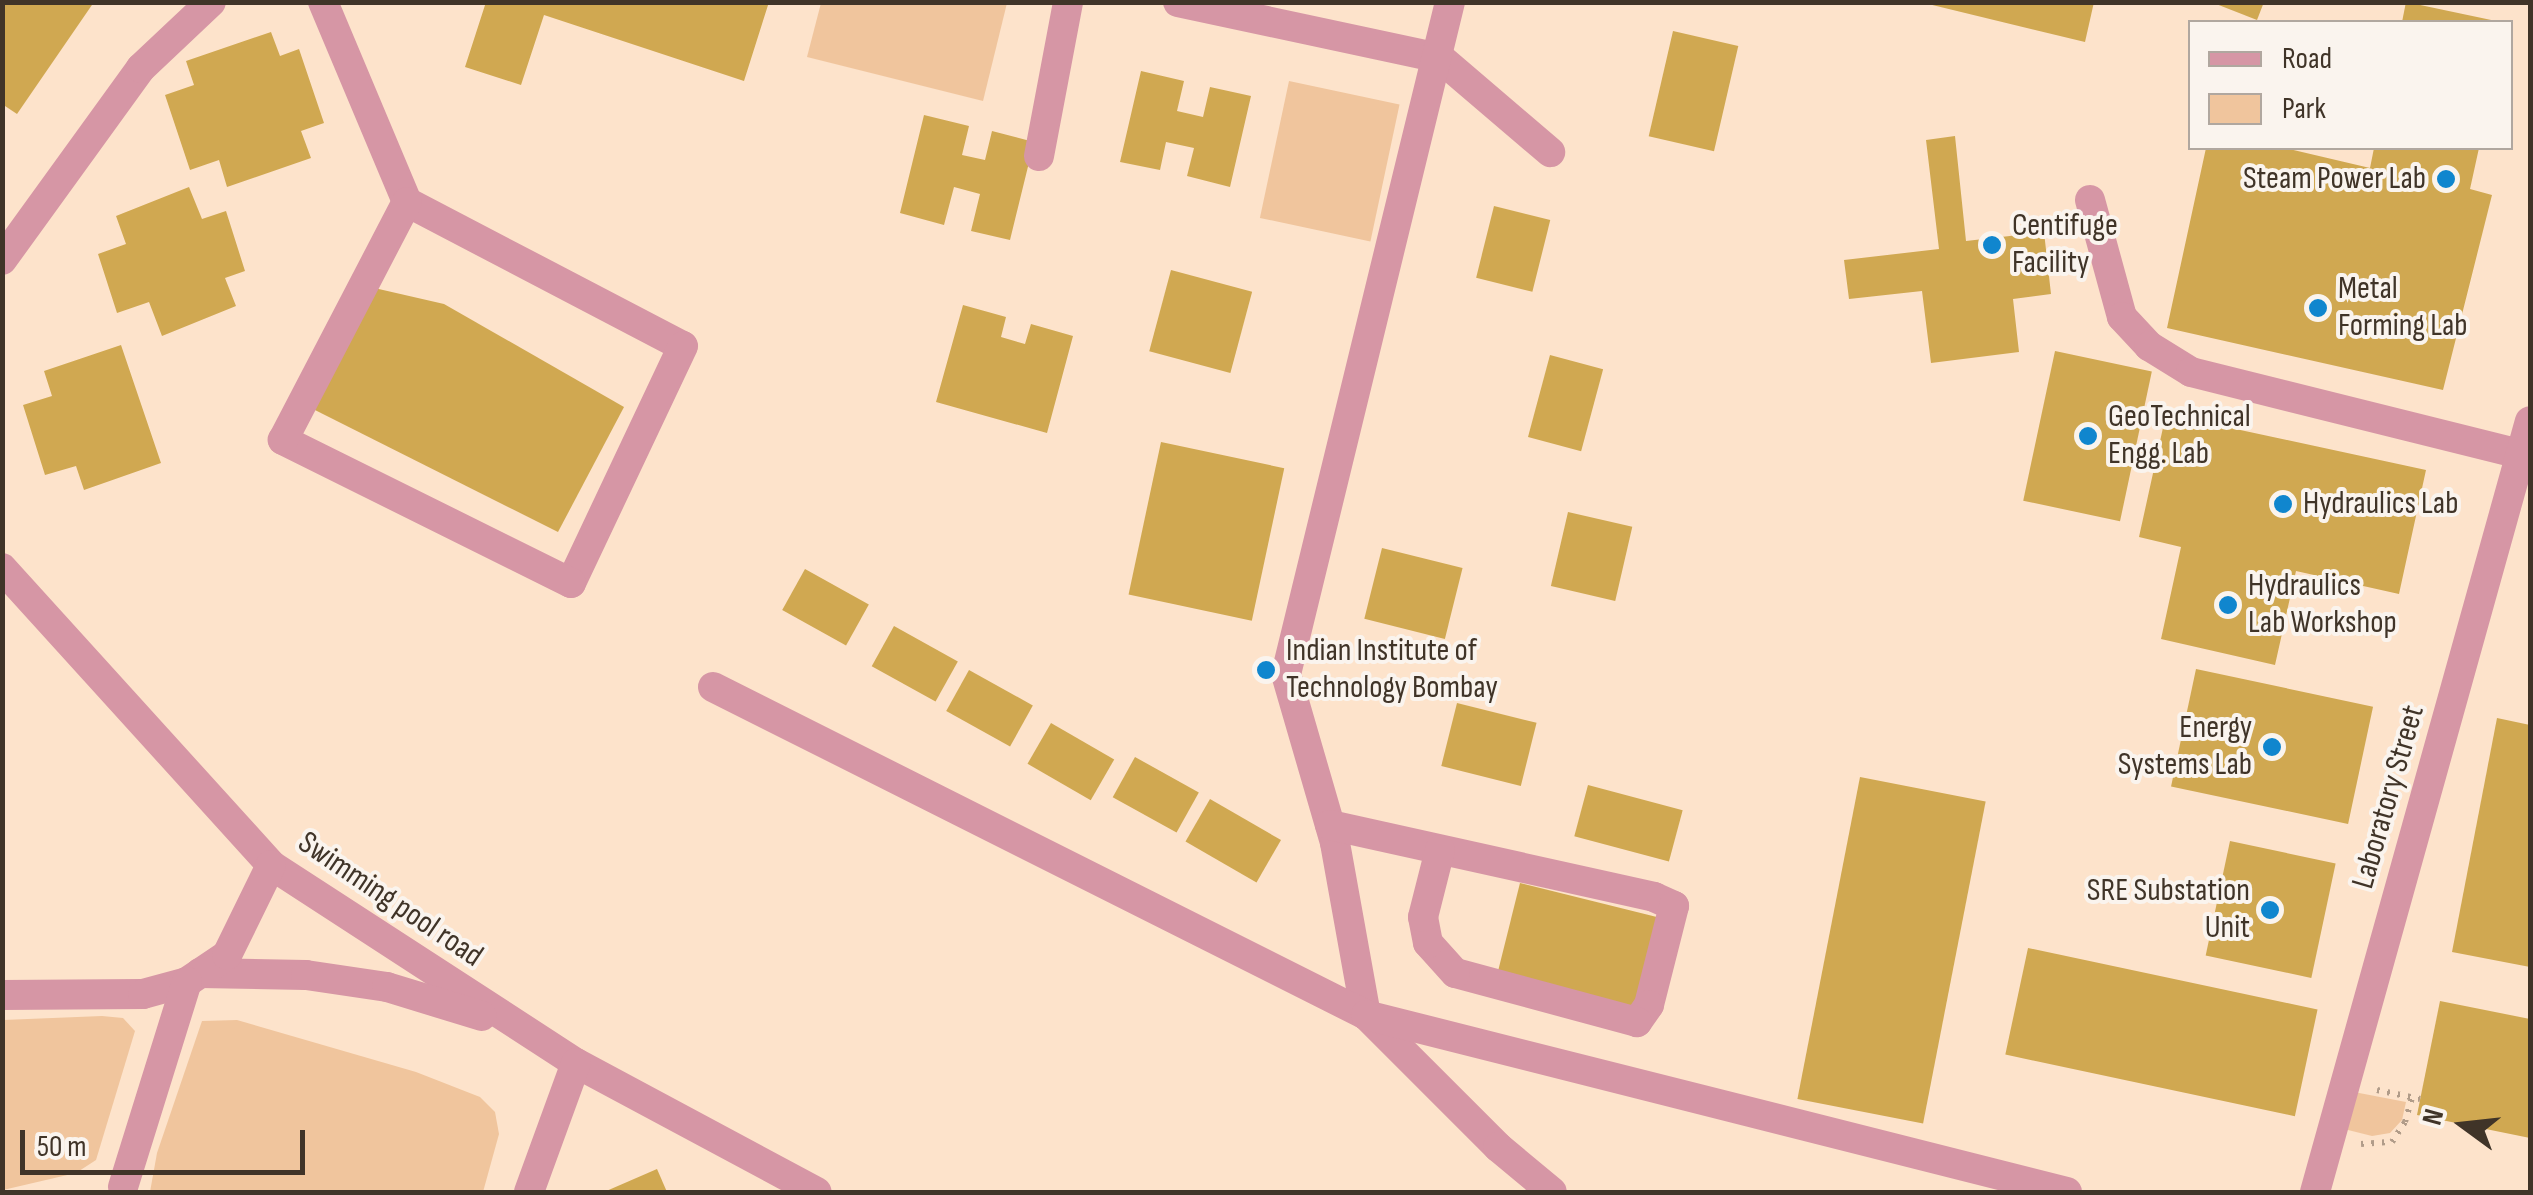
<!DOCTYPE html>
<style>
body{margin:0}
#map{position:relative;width:2533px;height:1195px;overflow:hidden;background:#fde3cb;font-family:"Sofia Sans Condensed",sans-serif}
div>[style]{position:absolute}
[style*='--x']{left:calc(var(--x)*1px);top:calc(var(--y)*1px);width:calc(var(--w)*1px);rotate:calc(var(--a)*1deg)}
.green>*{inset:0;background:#f0c59d;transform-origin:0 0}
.building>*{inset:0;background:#d0a851;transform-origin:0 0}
.path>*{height:6px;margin-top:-3px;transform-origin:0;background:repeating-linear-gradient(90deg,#b19c89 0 2.5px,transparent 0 10.5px)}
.minor>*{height:30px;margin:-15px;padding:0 15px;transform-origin:15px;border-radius:15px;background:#d696a5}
.dots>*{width:28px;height:28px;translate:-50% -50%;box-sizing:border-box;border:5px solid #faf4ee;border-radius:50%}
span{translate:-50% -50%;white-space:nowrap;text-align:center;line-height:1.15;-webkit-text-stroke:8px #faf4ee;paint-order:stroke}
.poi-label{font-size:32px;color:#403428}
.right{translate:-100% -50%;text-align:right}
.left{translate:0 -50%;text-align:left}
.street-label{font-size:32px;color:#403428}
.frame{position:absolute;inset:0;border:5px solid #403428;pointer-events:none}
.legend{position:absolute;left:2188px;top:20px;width:325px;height:130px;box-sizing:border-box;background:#faf4ee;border:2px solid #b0a79f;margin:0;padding:12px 18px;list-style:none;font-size:30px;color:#403428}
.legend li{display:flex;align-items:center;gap:20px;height:50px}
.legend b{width:50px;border:2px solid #b0a79f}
.north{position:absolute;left:2413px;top:1075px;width:100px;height:100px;-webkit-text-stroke:8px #faf4ee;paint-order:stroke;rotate:285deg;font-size:28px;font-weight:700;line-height:40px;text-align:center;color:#403428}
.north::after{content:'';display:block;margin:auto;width:35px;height:45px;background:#403428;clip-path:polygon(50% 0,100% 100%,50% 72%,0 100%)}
.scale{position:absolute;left:20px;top:1130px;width:285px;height:45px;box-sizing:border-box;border:5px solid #403428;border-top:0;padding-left:12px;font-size:30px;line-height:35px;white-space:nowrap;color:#403428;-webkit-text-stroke:8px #faf4ee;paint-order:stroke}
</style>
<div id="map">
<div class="green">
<div style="clip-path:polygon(821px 3px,1007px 3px,983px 101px,807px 57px)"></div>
<div style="left:1289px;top:81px;width:113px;height:140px;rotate:12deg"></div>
<div style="clip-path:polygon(102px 1016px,123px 1018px,135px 1031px,96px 1160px,76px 1173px,3px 1190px,3px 1020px)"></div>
<div style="clip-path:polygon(237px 1020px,416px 1072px,480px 1097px,495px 1112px,499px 1134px,483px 1192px,150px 1192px,157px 1153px,202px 1021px)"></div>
<div style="clip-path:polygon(2354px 1092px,2406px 1102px,2402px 1120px,2390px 1133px,2372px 1136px,2344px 1129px)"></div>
</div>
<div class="building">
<div style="clip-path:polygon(2px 2px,94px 2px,17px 114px,2px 104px)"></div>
<div style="clip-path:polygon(486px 2px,769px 2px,744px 81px,544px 15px,521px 85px,465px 67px)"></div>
<div style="clip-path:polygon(1920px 2px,2094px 2px,2085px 42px)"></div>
<div style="clip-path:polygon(2211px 2px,2264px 2px,2257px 20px)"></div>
<div style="clip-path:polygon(2406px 2px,2496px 21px,2496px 22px,2402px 22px)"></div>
<div style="left:1673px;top:31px;width:67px;height:108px;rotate:13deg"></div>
<div style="clip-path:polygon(271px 32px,280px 56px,299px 49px,324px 123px,301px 131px,311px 158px,227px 187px,219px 160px,190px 170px,165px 95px,194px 85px,186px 61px)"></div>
<div style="clip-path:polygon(1141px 71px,1184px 81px,1177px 111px,1203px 117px,1210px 87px,1251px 96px,1230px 187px,1187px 176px,1194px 148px,1166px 142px,1160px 170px,1120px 162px)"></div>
<div style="clip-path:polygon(924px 115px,969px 126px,962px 155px,985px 160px,992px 131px,1034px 142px,1010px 240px,971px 231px,980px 194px,954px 187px,944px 225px,900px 213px)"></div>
<div style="clip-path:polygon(1955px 136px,1966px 241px,2044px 232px,2051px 294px,2013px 299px,2019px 352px,1931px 363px,1922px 291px,1849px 299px,1844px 260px,1939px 249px,1926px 140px)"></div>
<div style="clip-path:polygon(2206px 148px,2285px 148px,2370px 168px,2374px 148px,2479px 148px,2470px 189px,2492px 195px,2443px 390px,2167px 328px)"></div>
<div style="clip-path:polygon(189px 187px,202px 219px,226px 211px,245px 271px,225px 278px,236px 306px,162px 336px,149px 302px,117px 313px,98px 254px,126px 244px,116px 216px)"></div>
<div style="left:1494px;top:206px;width:58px;height:74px;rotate:14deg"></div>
<div style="left:1171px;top:270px;width:84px;height:84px;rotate:15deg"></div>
<div style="clip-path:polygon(370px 287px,444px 304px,624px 407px,558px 532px,303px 404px)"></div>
<div style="clip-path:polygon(963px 305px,1006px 317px,1001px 337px,1025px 344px,1031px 324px,1073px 336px,1047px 433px,936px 402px)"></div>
<div style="clip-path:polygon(121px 345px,161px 463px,84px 490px,76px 466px,45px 475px,23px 405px,52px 396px,44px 371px)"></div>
<div style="left:2055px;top:351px;width:99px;height:153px;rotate:12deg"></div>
<div style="left:1550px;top:355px;width:55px;height:85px;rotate:15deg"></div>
<div style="clip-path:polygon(2166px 414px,2426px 470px,2399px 594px,2296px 571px,2275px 665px,2161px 639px,2181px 547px,2139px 537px)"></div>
<div style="left:1161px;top:442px;width:126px;height:156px;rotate:12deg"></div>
<div style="left:1568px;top:512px;width:66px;height:76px;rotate:13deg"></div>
<div style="left:1382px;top:548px;width:83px;height:73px;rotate:14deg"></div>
<div style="left:805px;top:569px;width:73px;height:47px;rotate:29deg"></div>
<div style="left:894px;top:626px;width:73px;height:46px;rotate:29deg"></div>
<div style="left:2196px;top:669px;width:181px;height:120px;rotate:12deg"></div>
<div style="left:969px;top:670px;width:73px;height:47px;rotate:29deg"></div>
<div style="left:1457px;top:703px;width:82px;height:65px;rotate:14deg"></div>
<div style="clip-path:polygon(2497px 718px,2530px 725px,2530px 967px,2452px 952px)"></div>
<div style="left:1051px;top:723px;width:73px;height:47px;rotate:30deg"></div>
<div style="left:1135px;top:757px;width:73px;height:46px;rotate:29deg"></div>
<div style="left:1860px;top:777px;width:128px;height:328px;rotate:11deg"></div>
<div style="left:1588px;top:785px;width:98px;height:53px;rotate:15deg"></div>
<div style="left:1210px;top:799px;width:82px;height:49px;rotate:30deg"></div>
<div style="left:2230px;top:841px;width:108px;height:117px;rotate:12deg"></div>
<div style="left:1520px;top:883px;width:141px;height:95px;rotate:14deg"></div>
<div style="left:2028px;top:948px;width:296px;height:109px;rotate:12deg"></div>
<div style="clip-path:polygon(2440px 1001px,2530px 1019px,2530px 1138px,2417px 1115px)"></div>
<div style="clip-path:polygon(657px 1169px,667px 1192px,604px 1192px)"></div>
</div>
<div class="path">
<div style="--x:2377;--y:1090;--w:44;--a:11.8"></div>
<div style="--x:2361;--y:1144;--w:31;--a:-4"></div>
<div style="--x:2392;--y:1142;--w:24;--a:-57"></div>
<div style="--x:2405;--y:1122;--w:26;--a:-74"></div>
</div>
<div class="minor">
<div style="--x:323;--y:2;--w:217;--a:67.2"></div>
<div style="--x:407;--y:202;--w:311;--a:27.6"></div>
<div style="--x:683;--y:346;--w:262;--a:115.3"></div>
<div style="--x:571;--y:583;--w:322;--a:-153.6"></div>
<div style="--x:283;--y:440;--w:268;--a:-62.5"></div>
<div style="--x:1178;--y:2;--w:268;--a:12.1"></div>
<div style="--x:1440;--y:58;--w:145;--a:40.5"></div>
<div style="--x:1450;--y:2;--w:692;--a:103.71"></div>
<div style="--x:1286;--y:674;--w:176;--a:73.8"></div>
<div style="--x:1335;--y:843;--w:175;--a:79.8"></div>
<div style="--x:1366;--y:1015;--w:187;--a:45"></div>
<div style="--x:1498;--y:1147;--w:70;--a:39.8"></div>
<div style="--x:1039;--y:156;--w:157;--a:-79.3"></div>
<div style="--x:2090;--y:200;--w:121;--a:74.7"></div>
<div style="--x:2122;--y:317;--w:40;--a:47"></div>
<div style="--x:2149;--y:346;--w:49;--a:31.8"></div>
<div style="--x:2191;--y:372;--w:340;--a:14"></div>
<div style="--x:2;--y:260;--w:237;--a:-54.1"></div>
<div style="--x:141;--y:68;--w:96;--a:-43.3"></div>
<div style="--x:2;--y:568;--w:401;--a:47.8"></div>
<div style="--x:271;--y:865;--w:364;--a:33"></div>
<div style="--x:576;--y:1063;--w:273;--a:28.2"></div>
<div style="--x:713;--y:687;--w:731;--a:26.67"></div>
<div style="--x:1366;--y:1015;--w:723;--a:14.17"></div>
<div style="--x:1330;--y:825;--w:332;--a:12.5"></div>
<div style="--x:1654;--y:897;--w:22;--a:24"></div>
<div style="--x:1674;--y:906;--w:102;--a:104.2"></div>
<div style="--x:1649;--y:1005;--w:21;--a:125"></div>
<div style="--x:1637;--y:1022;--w:188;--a:-164.9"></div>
<div style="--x:1455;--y:973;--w:40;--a:-132"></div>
<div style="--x:1428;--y:943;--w:26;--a:-101"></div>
<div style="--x:1423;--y:917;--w:69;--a:-75.8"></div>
<div style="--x:200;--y:973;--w:106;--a:1.1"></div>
<div style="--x:306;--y:975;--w:82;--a:8.4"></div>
<div style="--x:387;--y:987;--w:99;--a:17"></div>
<div style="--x:2;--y:995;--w:141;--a:-0.4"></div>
<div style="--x:143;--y:994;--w:46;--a:-15.3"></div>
<div style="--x:187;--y:982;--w:48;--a:-34"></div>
<div style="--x:227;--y:955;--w:100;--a:-63.9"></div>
<div style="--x:123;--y:1187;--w:215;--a:-72.7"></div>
<div style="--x:529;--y:1192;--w:137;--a:-70"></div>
<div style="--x:2315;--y:1192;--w:800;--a:-74.42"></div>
</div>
<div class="dots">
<div style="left:2446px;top:179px;background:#1086ce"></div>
<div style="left:1992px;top:245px;background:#1086ce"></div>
<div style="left:2318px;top:308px;background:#1086ce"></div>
<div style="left:2088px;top:436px;background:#1086ce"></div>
<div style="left:2283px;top:504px;background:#1086ce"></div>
<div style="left:2228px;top:605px;background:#1086ce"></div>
<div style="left:1266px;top:670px;background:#1086ce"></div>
<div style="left:2272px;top:747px;background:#1086ce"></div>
<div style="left:2270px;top:910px;background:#1086ce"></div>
</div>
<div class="poi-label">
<span class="right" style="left:2426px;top:179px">Steam Power Lab</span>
<span class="left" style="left:2012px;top:245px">Centifuge<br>Facility</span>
<span class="left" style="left:2338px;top:308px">Metal<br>Forming Lab</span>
<span class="left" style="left:2108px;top:436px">GeoTechnical<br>Engg. Lab</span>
<span class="left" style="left:2303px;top:504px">Hydraulics Lab</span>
<span class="left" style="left:2248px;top:605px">Hydraulics<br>Lab Workshop</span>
<span class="left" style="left:1286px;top:670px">Indian Institute of<br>Technology Bombay</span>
<span class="right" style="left:2252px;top:747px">Energy<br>Systems Lab</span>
<span class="right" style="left:2250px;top:910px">SRE Substation<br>Unit</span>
</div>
<div class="street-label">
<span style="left:2389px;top:797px;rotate:-74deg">Laboratory Street</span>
<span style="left:390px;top:900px;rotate:34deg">Swimming pool road</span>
</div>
<div class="frame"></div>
<ul class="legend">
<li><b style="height:12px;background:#d696a5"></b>Road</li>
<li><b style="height:28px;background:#f0c59d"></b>Park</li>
</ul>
<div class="north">N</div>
<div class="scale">50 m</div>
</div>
